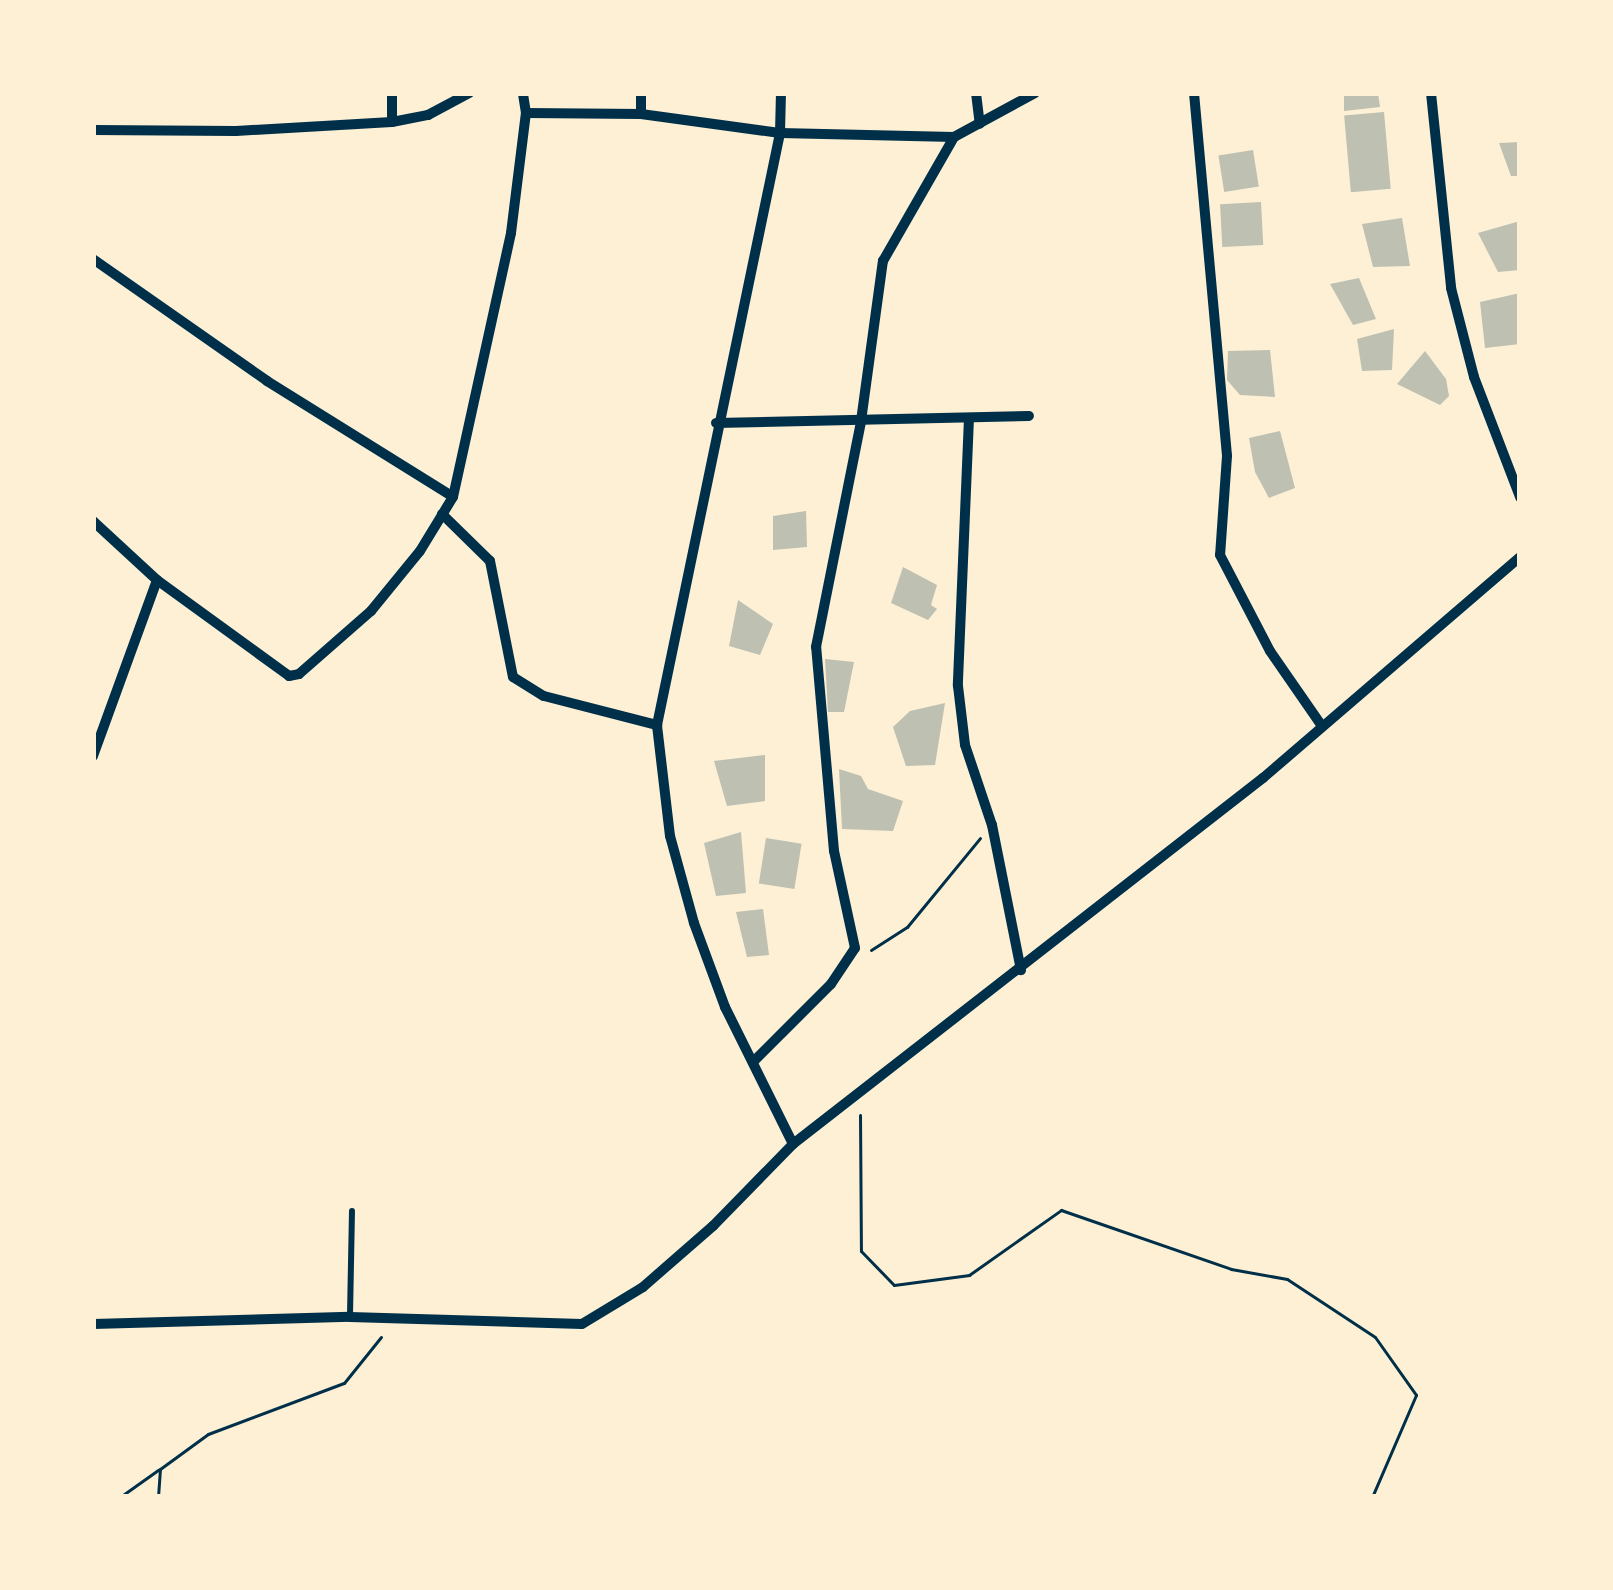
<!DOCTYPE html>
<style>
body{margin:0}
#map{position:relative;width:1613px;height:1590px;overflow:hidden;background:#fdf0d5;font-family:"Libre Baskerville",serif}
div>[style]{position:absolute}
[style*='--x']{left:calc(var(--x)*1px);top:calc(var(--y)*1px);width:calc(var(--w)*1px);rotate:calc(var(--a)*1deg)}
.building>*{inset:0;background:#bec0b2;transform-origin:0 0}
.path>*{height:3px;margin:-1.5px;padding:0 1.5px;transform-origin:1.5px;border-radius:1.5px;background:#003049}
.service>*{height:6px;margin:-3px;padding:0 3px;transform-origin:3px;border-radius:3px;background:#003049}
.minor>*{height:10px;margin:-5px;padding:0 5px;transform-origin:5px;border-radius:5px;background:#003049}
span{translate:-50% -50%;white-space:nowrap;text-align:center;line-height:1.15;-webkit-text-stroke:10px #fdf0d5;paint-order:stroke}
.frame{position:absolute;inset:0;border:96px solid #fdf0d5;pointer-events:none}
</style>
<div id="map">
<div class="building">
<div style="clip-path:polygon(1344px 93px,1378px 93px,1380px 107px,1344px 111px)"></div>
<div style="left:1384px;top:112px;width:77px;height:40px;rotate:85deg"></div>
<div style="clip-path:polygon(1520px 142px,1520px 176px,1511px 176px,1499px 143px)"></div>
<div style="left:1253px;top:150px;width:37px;height:35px;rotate:81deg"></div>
<div style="left:1261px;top:202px;width:43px;height:41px;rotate:87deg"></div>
<div style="clip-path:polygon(1402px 218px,1410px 266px,1373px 267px,1362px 224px)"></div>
<div style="clip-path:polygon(1520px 221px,1520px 270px,1498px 272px,1478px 233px)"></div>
<div style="clip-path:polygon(1359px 278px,1376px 319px,1353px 325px,1330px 284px)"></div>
<div style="clip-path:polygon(1520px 293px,1520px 344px,1485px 348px,1480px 302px)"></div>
<div style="clip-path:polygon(1394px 329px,1392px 370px,1362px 371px,1357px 339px)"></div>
<div style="clip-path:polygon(1270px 350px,1275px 397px,1240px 395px,1227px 380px,1228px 351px)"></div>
<div style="clip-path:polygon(1425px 351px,1446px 379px,1449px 396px,1440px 405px,1397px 384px)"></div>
<div style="clip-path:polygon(1280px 431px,1295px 488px,1269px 498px,1255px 472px,1249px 438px)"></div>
<div style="clip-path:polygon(806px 511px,807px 547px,773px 550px,773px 516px)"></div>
<div style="clip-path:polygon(903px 567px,937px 585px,931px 605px,937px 609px,928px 620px,891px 603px)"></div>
<div style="clip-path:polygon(738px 600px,773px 624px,760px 655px,729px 646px)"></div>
<div style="clip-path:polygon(825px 659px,854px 662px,844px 712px,828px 712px)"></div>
<div style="clip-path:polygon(945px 703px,935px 765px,906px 766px,893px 727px,910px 711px)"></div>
<div style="clip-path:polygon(765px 755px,765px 801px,727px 806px,714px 761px)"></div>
<div style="clip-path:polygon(839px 769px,861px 776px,868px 789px,903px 801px,893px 831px,842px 829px)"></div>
<div style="clip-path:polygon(741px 832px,746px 893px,716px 896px,704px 843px)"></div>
<div style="left:766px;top:838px;width:36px;height:46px;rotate:9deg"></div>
<div style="clip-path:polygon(763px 909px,769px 955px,747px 957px,736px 912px)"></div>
</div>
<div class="path">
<div style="--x:871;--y:950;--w:43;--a:-32.6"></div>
<div style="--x:907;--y:927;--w:115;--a:-50.6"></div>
<div style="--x:860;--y:1115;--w:136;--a:89.6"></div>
<div style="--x:861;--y:1251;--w:47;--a:45.9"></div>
<div style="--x:894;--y:1285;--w:76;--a:-7.6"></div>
<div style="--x:969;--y:1275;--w:113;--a:-35.2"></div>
<div style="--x:1061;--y:1210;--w:180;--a:19.1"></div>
<div style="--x:1231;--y:1269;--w:57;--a:10.1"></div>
<div style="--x:1287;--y:1279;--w:105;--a:33.4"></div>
<div style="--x:1375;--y:1337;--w:71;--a:54.7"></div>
<div style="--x:1416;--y:1395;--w:111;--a:113.3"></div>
<div style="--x:120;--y:1497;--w:47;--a:-35.4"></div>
<div style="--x:158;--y:1497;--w:28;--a:-86"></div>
<div style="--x:160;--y:1469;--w:59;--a:-36.1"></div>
<div style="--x:208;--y:1434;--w:145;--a:-20.6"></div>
<div style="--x:344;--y:1383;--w:59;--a:-51.2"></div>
</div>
<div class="service">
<div style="--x:350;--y:1315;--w:104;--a:-88.9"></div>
</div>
<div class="minor">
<div style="--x:976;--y:93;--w:31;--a:83"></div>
<div style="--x:1194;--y:93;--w:364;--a:84.8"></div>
<div style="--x:1227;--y:456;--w:99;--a:94"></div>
<div style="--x:1220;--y:555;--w:108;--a:62.5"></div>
<div style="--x:1270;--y:651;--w:91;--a:55.3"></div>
<div style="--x:1431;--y:93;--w:196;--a:84.1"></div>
<div style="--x:1451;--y:288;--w:92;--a:75.5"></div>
<div style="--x:1474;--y:377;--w:129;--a:69"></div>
<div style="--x:526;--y:113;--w:115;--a:0.5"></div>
<div style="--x:641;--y:114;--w:140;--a:7.8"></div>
<div style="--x:780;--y:133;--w:174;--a:1.3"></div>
<div style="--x:641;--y:114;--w:21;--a:-90"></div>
<div style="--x:392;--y:122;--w:29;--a:-90"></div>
<div style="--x:93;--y:130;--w:143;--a:0.4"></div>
<div style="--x:236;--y:131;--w:156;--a:-3.3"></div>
<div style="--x:392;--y:122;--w:37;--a:-11"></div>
<div style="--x:428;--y:115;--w:47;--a:-28.2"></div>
<div style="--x:93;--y:259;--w:213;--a:35"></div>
<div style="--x:267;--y:381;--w:219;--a:31.9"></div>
<div style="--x:969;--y:418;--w:268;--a:92.4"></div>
<div style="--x:958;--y:686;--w:59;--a:83.2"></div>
<div style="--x:965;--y:745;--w:84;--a:71.4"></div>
<div style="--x:992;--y:825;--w:148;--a:78.7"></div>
<div style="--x:716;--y:423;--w:313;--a:-1.3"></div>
<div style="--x:442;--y:514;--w:67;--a:44.4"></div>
<div style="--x:490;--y:561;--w:118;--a:78.8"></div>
<div style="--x:513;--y:677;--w:36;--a:32"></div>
<div style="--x:544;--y:696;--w:117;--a:14.4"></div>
<div style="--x:93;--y:521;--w:87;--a:42.7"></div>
<div style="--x:157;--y:580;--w:163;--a:36"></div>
<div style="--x:289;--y:676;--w:10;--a:-11"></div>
<div style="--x:299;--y:674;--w:96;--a:-41.2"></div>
<div style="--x:371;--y:611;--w:77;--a:-50.8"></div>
<div style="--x:420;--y:551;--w:63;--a:-58.6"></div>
<div style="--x:453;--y:497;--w:270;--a:-77.6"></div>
<div style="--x:511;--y:233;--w:121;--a:-82.9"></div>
<div style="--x:526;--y:113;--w:20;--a:-99"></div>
<div style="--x:93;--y:756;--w:187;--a:-70"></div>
<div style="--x:753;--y:1062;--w:110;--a:-45"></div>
<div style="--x:831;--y:984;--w:43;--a:-56.3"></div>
<div style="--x:855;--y:948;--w:99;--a:-102.2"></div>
<div style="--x:834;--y:851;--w:205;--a:-95"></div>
<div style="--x:816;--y:647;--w:230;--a:-78.7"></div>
<div style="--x:861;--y:421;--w:162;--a:-82.2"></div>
<div style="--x:883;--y:261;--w:143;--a:-60.2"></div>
<div style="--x:954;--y:137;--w:92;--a:-28.5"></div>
<div style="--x:793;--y:1144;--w:596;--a:-37.91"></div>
<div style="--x:1263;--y:778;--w:339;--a:-40.7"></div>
<div style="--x:93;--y:1324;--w:257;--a:-1.6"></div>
<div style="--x:350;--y:1317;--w:232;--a:1.7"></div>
<div style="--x:582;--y:1324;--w:71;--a:-31.2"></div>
<div style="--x:643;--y:1287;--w:93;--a:-41.1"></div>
<div style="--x:713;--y:1226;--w:115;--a:-45.7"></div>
<div style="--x:793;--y:1144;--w:153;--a:-116.4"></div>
<div style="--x:725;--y:1007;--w:90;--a:-110.3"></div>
<div style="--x:694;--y:923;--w:90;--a:-105.4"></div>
<div style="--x:670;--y:836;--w:112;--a:-96.7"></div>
<div style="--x:657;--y:725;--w:605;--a:-78.26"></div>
<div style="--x:780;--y:133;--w:40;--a:-88.6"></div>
</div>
<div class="frame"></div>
</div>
